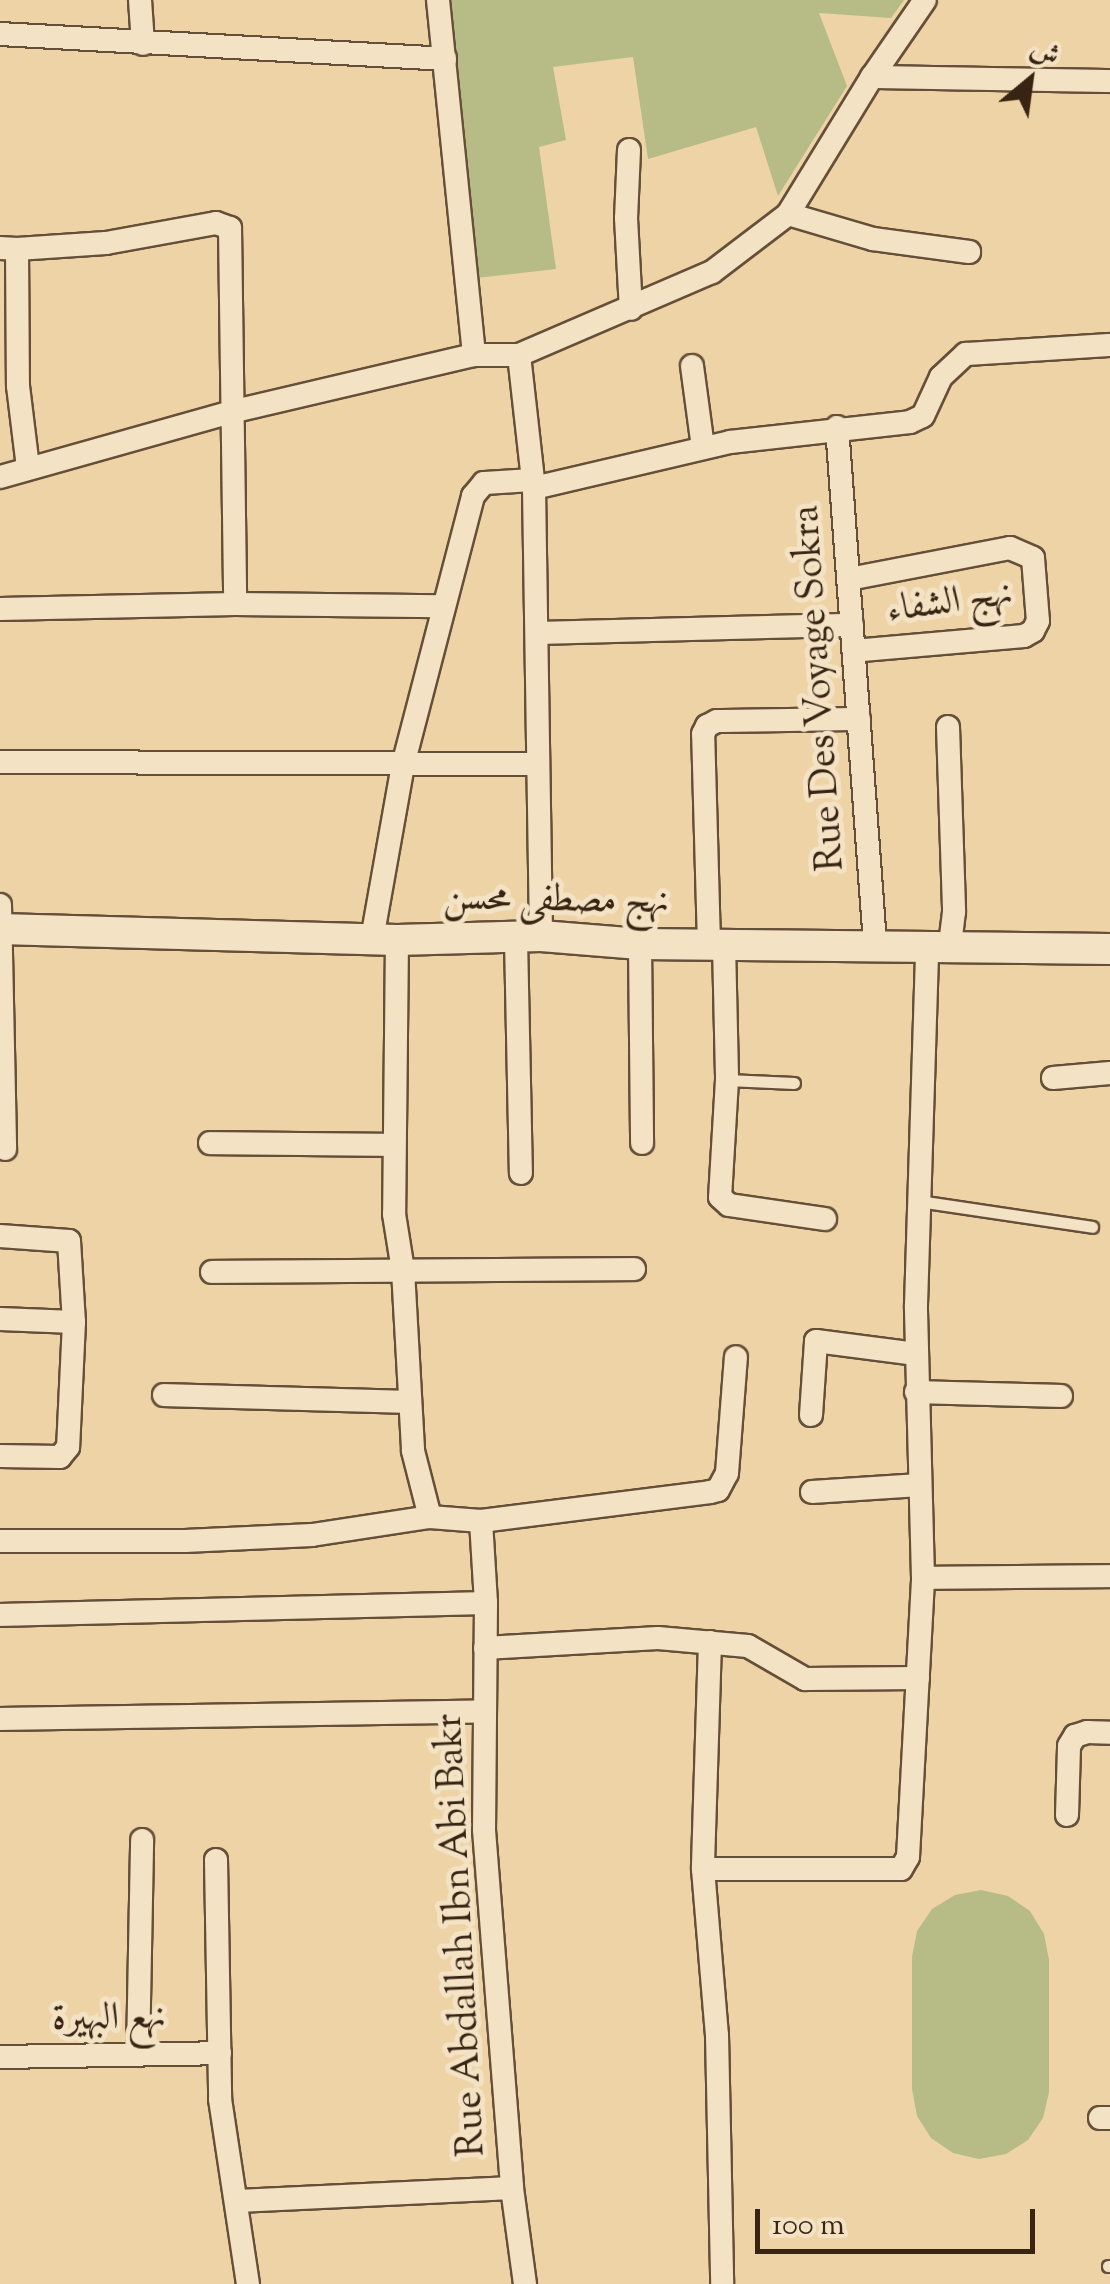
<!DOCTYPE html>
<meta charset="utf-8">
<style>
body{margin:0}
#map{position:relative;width:1110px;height:2284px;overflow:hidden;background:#edd3a5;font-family:"Sorts Mill Goudy",Amiri,serif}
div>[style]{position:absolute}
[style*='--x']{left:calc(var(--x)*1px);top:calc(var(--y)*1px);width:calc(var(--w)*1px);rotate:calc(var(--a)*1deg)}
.green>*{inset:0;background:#b7bc87}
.roads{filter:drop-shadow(2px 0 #664f38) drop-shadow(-2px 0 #664f38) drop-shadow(0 2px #664f38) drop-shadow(0 -2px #664f38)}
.lane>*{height:11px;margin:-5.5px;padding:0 5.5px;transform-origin:5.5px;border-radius:5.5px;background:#f3e2c4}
.street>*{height:22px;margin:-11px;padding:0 11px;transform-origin:11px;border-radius:11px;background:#f3e2c4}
.secondary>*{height:30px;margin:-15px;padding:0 15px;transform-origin:15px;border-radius:15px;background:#f3e2c4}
span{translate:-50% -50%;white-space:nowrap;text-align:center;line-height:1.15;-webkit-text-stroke:10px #f3e2c4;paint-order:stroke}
.street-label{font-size:38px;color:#392313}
.north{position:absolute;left:980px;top:30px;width:100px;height:100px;-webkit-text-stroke:8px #f3e2c4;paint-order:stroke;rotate:29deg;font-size:28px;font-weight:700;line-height:40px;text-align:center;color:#392313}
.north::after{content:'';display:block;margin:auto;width:35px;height:45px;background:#392313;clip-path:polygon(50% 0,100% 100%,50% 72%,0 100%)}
.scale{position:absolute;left:755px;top:2209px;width:280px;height:45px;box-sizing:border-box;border:5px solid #392313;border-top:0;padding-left:12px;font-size:30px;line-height:35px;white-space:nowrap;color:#392313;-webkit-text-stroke:8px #f3e2c4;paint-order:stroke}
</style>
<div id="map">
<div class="green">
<div style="clip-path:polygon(447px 0,904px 0,891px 18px,819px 13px,847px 86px,778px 196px,756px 127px,648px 159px,633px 57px,553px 67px,566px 140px,539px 147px,556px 269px,476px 278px)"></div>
<div style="clip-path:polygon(981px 1890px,1008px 1896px,1030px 1911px,1044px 1934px,1049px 1960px,1049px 2092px,1043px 2118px,1028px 2140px,1006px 2154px,979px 2159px,953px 2153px,931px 2138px,917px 2116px,912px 2089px,912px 1957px,917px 1931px,932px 1909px,955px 1895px)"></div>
</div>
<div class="roads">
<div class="lane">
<div style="--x:727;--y:1080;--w:67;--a:2.6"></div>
<div style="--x:919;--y:1201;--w:175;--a:8.5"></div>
<div style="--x:1108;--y:2266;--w:2;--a:0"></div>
</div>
<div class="street">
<div style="--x:140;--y:0;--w:44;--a:86.1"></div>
<div style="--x:438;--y:0;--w:357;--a:84.2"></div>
<div style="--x:0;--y:34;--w:446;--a:3.2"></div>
<div style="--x:872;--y:77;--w:238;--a:1"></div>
<div style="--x:629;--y:150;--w:68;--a:92.5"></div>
<div style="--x:626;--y:218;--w:91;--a:86.9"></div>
<div style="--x:788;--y:214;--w:89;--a:16.4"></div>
<div style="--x:873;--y:239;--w:97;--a:7.7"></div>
<div style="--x:0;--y:248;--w:17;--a:3"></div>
<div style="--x:17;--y:249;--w:137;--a:89.6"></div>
<div style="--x:18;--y:386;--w:83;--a:83"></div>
<div style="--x:17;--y:249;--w:89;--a:-3.9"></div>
<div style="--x:106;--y:243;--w:112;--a:-10.3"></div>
<div style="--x:216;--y:223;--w:15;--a:20"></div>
<div style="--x:230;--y:228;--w:376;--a:89.2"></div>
<div style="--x:519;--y:355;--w:134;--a:83.6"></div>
<div style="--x:534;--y:488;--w:448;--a:89.1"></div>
<div style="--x:692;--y:366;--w:82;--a:82.3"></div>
<div style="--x:837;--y:427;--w:517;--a:85.79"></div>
<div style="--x:0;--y:477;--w:244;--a:-15.7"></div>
<div style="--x:235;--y:411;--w:245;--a:-13.2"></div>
<div style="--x:474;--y:355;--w:45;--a:0"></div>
<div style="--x:519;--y:355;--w:210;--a:-23.3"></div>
<div style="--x:712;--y:272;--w:96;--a:-37.3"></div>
<div style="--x:788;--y:214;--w:161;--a:-58.5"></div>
<div style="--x:872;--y:77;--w:93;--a:-55.5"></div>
<div style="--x:534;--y:488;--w:201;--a:-13.2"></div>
<div style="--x:730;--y:442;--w:181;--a:-6.3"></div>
<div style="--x:910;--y:422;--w:14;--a:-25"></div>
<div style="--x:923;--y:416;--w:43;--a:-65.2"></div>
<div style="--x:941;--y:377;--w:34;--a:-43"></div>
<div style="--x:966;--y:354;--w:144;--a:-3.6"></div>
<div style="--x:849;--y:579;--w:164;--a:-10.9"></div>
<div style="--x:1010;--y:548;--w:25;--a:23"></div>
<div style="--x:1033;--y:558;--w:63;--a:85.5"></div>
<div style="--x:1038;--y:621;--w:11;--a:117"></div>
<div style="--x:1033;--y:631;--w:10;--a:151"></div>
<div style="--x:1024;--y:636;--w:171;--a:175"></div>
<div style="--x:0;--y:609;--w:235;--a:-1.2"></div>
<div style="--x:235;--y:604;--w:207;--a:0.6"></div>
<div style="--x:539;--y:633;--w:313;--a:-1.5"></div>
<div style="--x:948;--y:727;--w:185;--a:88.1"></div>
<div style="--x:954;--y:912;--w:34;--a:97"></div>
<div style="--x:0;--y:762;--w:536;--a:0.21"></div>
<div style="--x:0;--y:905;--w:244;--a:88.8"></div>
<div style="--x:372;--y:939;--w:177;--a:-79.9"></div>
<div style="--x:403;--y:765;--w:278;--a:-75.4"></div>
<div style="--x:473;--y:496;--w:17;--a:-50"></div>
<div style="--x:484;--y:483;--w:49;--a:-3.5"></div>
<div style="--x:516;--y:939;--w:234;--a:88.8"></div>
<div style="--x:397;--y:940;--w:274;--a:90.6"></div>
<div style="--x:394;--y:1214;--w:57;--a:80.9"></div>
<div style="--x:403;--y:1270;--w:181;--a:86.8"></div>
<div style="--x:413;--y:1451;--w:68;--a:75.6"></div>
<div style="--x:640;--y:944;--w:199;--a:89.4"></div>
<div style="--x:709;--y:944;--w:210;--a:-91.6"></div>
<div style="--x:703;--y:734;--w:9;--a:-63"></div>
<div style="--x:707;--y:726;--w:11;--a:-27"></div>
<div style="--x:717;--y:721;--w:142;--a:-0.8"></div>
<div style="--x:724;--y:944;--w:136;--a:88.7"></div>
<div style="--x:727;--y:1080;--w:117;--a:93.4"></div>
<div style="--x:720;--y:1197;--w:12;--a:42"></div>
<div style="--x:729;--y:1205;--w:97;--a:8.3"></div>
<div style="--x:1053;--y:1078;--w:57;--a:-5"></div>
<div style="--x:210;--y:1143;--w:181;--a:0.6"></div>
<div style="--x:0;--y:1236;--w:69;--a:4.1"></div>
<div style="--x:69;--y:1241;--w:81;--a:86.5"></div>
<div style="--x:74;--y:1322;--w:125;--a:92.7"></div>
<div style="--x:68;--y:1447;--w:13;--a:129"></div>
<div style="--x:60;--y:1457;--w:60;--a:-179"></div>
<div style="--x:212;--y:1272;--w:422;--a:-0.4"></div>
<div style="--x:0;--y:1319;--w:74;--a:2.3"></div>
<div style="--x:916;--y:1392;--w:145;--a:1.6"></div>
<div style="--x:164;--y:1395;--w:245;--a:1.6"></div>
<div style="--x:811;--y:1415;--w:74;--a:-86.1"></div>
<div style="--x:816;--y:1341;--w:101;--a:7.4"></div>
<div style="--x:812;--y:1492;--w:108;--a:-3.7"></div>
<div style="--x:481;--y:1521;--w:82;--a:86.5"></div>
<div style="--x:486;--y:1603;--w:227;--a:90.5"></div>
<div style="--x:484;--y:1830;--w:359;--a:85.5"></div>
<div style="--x:512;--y:2188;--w:97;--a:82.3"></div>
<div style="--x:0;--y:1541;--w:185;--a:0"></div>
<div style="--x:185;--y:1541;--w:127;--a:-2.7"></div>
<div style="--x:312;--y:1535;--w:119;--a:-8.7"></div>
<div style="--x:430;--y:1517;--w:51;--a:4.5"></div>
<div style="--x:481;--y:1521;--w:231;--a:-7.2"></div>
<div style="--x:710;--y:1492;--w:8;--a:-14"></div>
<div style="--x:718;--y:1490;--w:19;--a:-62"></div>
<div style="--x:727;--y:1473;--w:116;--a:-85.6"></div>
<div style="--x:923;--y:1578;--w:187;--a:-0.6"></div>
<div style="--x:0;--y:1615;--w:486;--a:-1.4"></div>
<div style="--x:710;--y:1642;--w:227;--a:91.8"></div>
<div style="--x:703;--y:1869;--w:167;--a:85.2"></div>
<div style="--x:717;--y:2035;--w:249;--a:88.8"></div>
<div style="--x:485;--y:1648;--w:173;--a:-3.3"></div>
<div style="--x:658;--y:1638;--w:90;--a:5.1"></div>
<div style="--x:748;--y:1646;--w:66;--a:30.1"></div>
<div style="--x:805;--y:1679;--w:113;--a:-0.5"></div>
<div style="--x:0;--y:1719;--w:484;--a:-0.9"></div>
<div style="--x:1067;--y:1815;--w:69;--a:-88.3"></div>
<div style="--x:1069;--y:1746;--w:12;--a:-59"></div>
<div style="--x:1075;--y:1736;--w:13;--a:-18"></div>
<div style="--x:1087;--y:1732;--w:23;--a:2"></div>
<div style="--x:216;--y:1860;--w:239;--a:89"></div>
<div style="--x:220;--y:2099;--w:187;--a:81.4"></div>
<div style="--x:703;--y:1869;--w:198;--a:0"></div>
<div style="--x:901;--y:1869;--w:14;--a:-60"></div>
<div style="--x:908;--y:1857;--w:279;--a:-86.9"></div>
<div style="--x:923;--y:1578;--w:273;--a:-91.5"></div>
<div style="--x:916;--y:1305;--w:359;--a:-88.2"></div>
<div style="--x:138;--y:2055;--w:215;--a:-88.9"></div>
<div style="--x:0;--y:2057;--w:220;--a:-1"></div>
<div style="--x:1100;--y:2118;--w:10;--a:0"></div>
<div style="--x:238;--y:2201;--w:274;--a:-2.7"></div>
</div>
<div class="secondary">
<div style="--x:0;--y:929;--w:397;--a:1.6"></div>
<div style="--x:397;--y:940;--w:144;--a:-1.6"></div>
<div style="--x:541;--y:936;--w:99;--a:4.6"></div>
<div style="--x:640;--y:944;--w:470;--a:0.6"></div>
</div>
</div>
<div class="street-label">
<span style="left:950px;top:604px;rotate:-8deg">نهج الشفاء</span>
<span style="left:821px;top:688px;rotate:-94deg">Rue Des Voyage Sokra</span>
<span style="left:556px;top:902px;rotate:1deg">نهج مصطفى محسن</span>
<span style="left:463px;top:1935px;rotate:-93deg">Rue Abdallah Ibn Abi Bakr</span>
<span style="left:109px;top:2020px;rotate:-1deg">نهع البهيرة</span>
</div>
<div class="north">ش</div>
<div class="scale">100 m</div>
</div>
